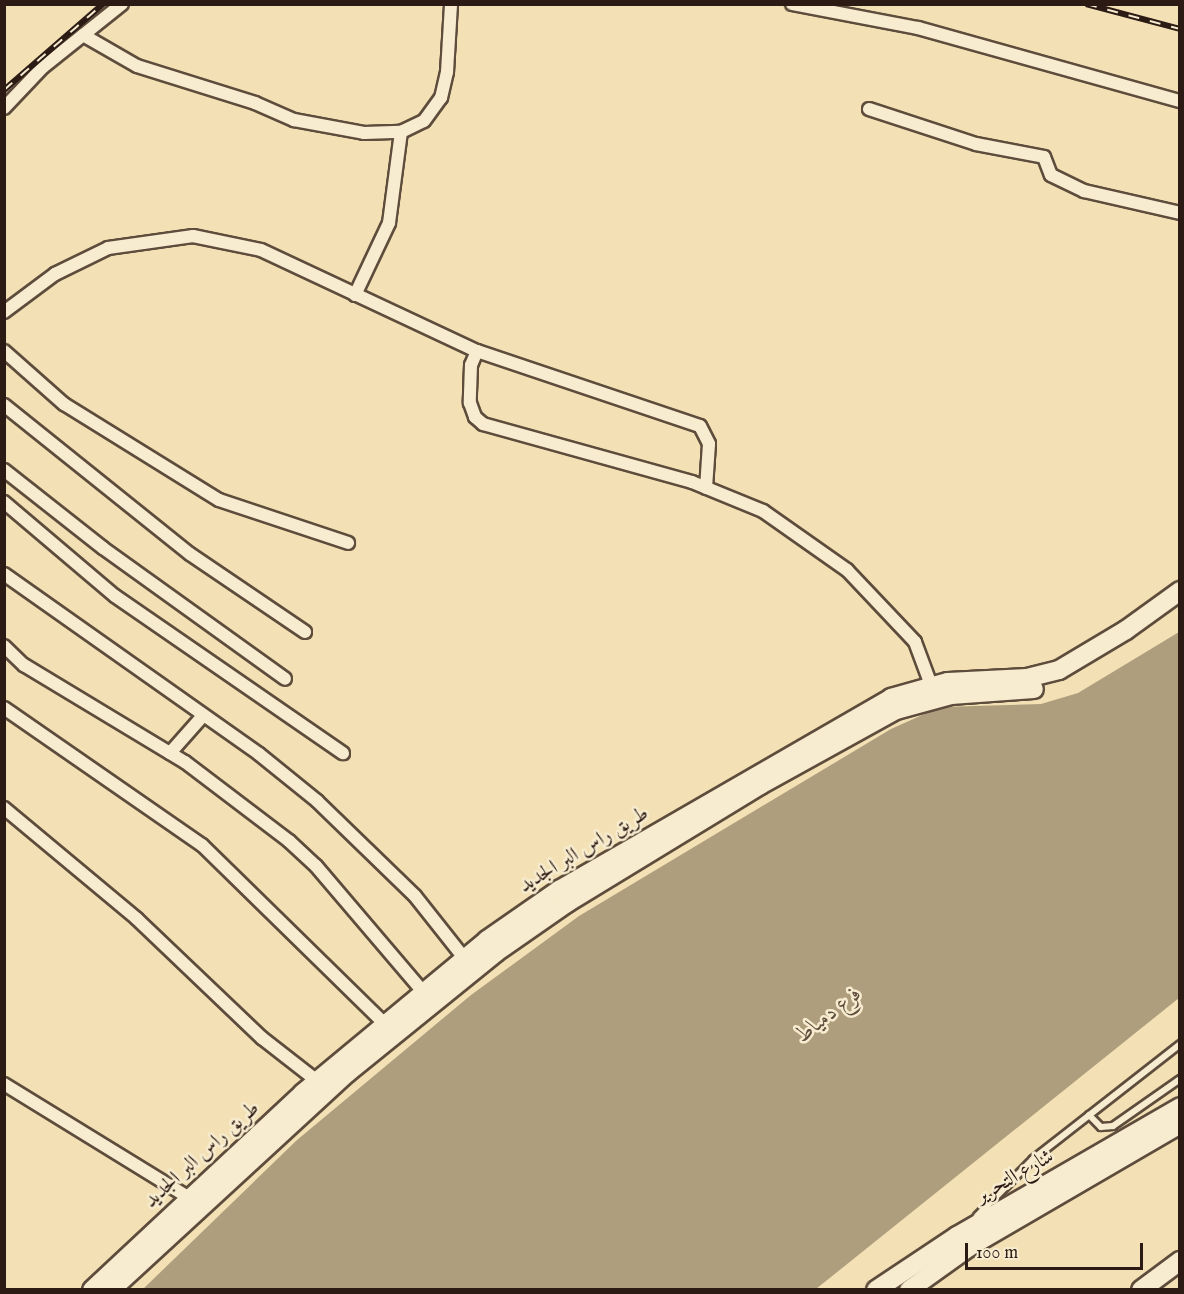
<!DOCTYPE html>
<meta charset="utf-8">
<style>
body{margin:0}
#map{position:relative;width:1184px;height:1294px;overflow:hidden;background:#f3e1b5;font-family:"IM FELL English",Amiri,serif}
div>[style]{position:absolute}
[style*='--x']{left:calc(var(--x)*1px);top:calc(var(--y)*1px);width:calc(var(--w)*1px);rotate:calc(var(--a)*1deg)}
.water>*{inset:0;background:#af9e7e}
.roads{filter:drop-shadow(2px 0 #5e4c3c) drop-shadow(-2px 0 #5e4c3c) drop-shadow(0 2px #5e4c3c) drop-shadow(0 -2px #5e4c3c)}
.lane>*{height:6px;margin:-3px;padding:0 3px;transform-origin:3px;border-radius:3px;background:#f7eccf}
.street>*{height:12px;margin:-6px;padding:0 6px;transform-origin:6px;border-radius:6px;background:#f7eccf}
.secondary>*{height:18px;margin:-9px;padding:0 9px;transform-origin:9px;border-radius:9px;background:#f7eccf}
.rail>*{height:6px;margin-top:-3px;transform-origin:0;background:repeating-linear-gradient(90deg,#f7eccf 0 11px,#2c1b14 0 22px);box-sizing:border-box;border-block:2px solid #2c1b14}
span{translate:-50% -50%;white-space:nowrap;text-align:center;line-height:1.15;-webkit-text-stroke:5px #f7eccf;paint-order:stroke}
.street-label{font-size:21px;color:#2c1b14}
.water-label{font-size:22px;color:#604f3e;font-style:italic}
.frame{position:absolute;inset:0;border:6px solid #2c1b14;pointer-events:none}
.scale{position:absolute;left:965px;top:1243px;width:178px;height:27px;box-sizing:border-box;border:3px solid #2c1b14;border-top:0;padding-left:8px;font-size:18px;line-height:21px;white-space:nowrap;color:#2c1b14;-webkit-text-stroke:4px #f7eccf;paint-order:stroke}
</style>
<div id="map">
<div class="water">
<div style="clip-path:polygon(1179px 632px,1179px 998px,816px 1289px,142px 1290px,297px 1140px,471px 995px,579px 916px,891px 729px,940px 707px,1041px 704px,1078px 693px)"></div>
</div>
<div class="roads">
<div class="lane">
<div style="--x:1089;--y:1115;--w:17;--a:45"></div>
<div style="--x:1101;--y:1127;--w:12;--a:-5"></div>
<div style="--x:1113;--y:1126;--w:82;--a:-35"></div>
<div style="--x:977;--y:1216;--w:80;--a:-45.5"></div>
<div style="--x:1033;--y:1159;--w:187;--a:-38"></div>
</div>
<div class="street">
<div style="--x:792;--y:4;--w:128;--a:10.8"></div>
<div style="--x:918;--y:28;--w:272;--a:15.6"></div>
<div style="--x:83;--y:35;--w:62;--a:29.9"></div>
<div style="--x:137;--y:66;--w:124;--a:17.4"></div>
<div style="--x:255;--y:103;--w:43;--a:23.6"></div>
<div style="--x:294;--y:120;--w:71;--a:10.5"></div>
<div style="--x:364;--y:133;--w:37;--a:-2"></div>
<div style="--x:401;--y:132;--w:25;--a:-26"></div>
<div style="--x:424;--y:121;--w:29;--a:-54"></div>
<div style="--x:441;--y:98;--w:27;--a:-77"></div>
<div style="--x:447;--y:72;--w:68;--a:-86.6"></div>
<div style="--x:4;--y:108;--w:57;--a:-46.4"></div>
<div style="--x:43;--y:67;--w:101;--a:-38.6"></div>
<div style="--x:869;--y:109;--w:113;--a:18.1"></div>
<div style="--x:976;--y:144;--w:69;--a:10.8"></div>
<div style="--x:1044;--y:157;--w:19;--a:69"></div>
<div style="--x:1051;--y:175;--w:37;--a:26"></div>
<div style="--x:1084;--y:191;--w:98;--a:12.9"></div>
<div style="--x:355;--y:295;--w:80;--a:-64.7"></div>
<div style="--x:389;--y:223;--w:92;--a:-82.5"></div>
<div style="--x:4;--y:312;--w:64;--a:-36.7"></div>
<div style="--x:55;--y:274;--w:59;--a:-26.1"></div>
<div style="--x:108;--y:248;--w:86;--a:-8"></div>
<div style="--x:193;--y:236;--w:69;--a:11.6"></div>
<div style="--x:261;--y:250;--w:238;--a:25.1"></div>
<div style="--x:477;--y:351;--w:15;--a:113"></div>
<div style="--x:471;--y:365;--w:38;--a:92"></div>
<div style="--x:470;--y:403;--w:15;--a:70"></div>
<div style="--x:475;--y:417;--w:11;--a:41"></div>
<div style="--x:483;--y:424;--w:217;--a:15.5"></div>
<div style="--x:692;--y:482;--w:77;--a:22.2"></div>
<div style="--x:763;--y:511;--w:103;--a:35.1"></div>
<div style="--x:847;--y:570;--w:99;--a:46.6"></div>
<div style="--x:915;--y:642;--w:46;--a:69.6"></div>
<div style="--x:4;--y:351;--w:80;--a:41.5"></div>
<div style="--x:64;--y:404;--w:182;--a:31.8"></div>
<div style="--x:219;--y:500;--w:136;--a:18.4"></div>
<div style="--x:477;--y:351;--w:235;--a:18.6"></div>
<div style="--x:700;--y:426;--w:20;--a:63"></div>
<div style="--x:709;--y:444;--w:44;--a:93.9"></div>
<div style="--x:4;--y:405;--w:238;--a:38.7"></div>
<div style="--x:190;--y:554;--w:139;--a:34.1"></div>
<div style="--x:4;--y:470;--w:126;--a:38.2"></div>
<div style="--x:103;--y:548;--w:224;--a:35.7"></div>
<div style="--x:4;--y:502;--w:145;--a:40.3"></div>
<div style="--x:115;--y:596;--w:277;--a:34.6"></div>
<div style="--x:4;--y:574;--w:312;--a:35.2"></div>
<div style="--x:259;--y:754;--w:75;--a:39"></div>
<div style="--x:317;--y:801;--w:136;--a:44.1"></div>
<div style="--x:415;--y:896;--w:80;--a:51.6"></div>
<div style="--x:4;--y:646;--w:28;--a:44"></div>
<div style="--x:24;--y:665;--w:188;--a:31.1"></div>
<div style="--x:185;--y:762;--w:131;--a:37.2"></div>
<div style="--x:289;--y:841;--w:37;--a:43"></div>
<div style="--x:316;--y:866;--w:167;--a:49.6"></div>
<div style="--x:4;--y:708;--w:241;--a:34.7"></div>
<div style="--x:202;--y:845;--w:257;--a:44.4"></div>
<div style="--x:170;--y:753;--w:48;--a:-48.4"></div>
<div style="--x:4;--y:808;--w:173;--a:39.8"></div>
<div style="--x:137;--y:919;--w:173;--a:43.6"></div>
<div style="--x:262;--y:1038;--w:70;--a:38"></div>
<div style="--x:4;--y:1084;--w:217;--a:31.6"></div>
</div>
<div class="secondary">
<div style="--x:92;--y:1290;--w:289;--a:-43"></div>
<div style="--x:303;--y:1093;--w:239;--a:-39.7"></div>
<div style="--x:487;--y:940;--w:88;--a:-34.8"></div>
<div style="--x:559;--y:890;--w:384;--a:-30"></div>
<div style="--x:891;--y:698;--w:59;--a:-15.7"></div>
<div style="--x:948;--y:682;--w:79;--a:-2.9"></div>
<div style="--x:1027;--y:678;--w:33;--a:-14"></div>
<div style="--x:1059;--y:670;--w:78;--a:-30.8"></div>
<div style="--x:1126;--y:630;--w:67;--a:-35.8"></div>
<div style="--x:111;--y:1290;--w:321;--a:-42.6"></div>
<div style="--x:347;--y:1073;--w:191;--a:-39"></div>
<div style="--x:495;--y:953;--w:88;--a:-34.8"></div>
<div style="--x:567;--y:903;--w:226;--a:-31.4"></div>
<div style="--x:760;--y:785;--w:155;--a:-28.9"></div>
<div style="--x:896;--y:710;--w:57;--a:-15.3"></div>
<div style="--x:951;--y:695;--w:83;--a:-4.1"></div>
<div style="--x:876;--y:1290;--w:97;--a:-33.7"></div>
<div style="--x:957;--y:1236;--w:258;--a:-30"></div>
<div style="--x:909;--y:1290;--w:74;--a:-35.6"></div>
<div style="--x:969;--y:1247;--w:244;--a:-30.2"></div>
<div style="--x:1141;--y:1290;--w:49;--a:-36.6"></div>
</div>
</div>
<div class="rail">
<div style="--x:1086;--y:4;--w:97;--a:14.9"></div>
<div style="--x:4;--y:90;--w:131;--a:-41"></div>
</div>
<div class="street-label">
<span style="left:584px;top:850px;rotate:-31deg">طريق راس البر الجديد</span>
<span style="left:202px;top:1155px;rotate:-42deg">طريق راس البر الجديد</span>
<span style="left:1015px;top:1177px;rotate:-30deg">شارع التحرير</span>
</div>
<div class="water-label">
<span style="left:829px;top:1015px;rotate:-38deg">فرع دمياط</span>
</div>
<div class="frame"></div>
<div class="scale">100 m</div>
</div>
